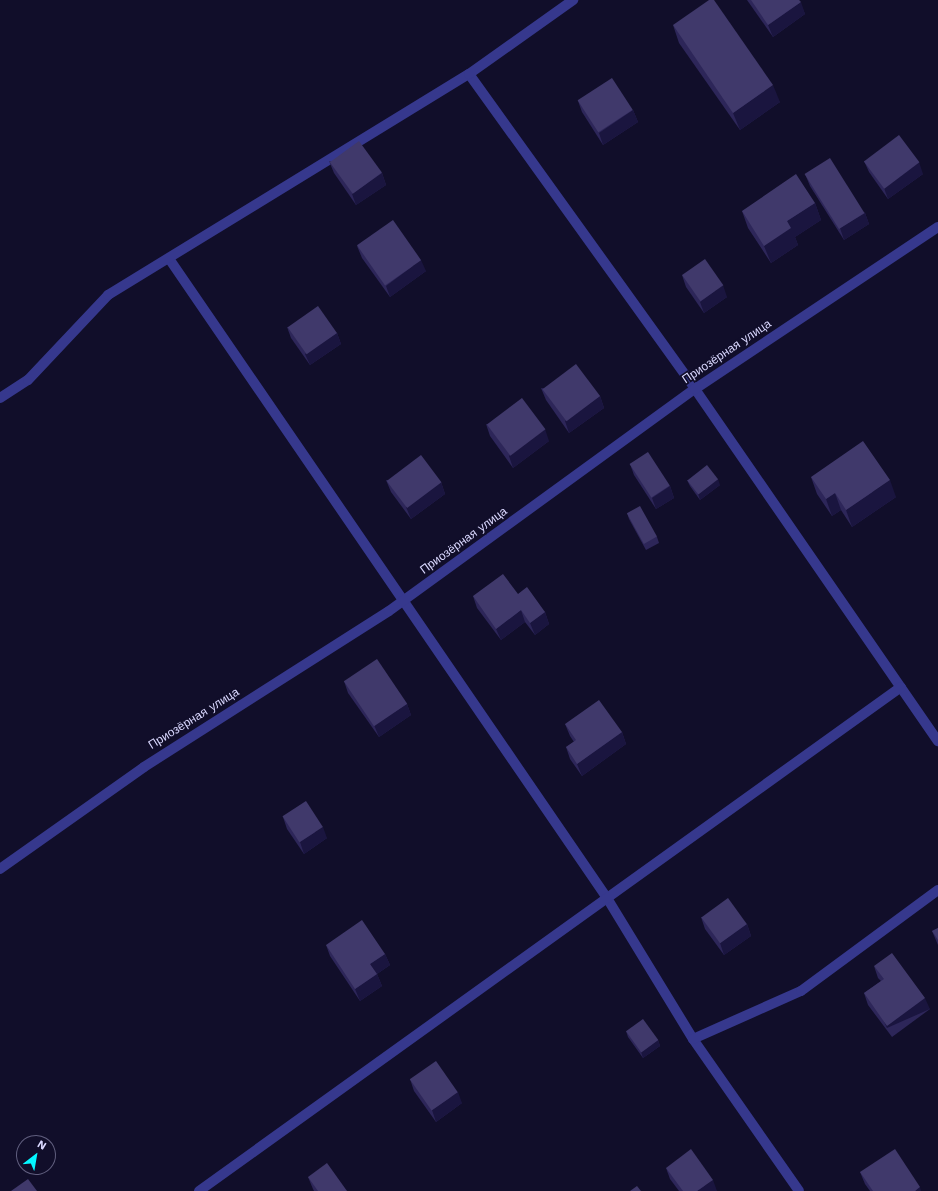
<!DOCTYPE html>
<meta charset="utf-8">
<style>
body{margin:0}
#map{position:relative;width:938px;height:1191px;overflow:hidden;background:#110e2a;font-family:"Work Sans",sans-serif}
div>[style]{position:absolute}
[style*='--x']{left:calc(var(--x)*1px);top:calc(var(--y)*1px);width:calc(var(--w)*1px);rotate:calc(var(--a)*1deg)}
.minor>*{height:10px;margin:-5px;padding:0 5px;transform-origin:5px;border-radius:5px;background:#36388d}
.wall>*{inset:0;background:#2d2659}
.shaded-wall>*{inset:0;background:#1a153f;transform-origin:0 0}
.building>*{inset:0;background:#40396b;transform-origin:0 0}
span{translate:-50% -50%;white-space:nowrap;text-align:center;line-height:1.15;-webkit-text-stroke:3.5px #110e2a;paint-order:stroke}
.street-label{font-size:12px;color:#dad8ff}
.north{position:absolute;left:16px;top:1135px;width:40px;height:40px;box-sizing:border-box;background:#110e2a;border:1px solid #615f7f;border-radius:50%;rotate:31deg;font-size:11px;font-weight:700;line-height:16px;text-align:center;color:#dad8ff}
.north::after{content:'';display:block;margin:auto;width:14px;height:18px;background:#04f6ff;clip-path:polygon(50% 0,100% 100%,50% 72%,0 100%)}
</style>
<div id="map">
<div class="minor">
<div style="--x:469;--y:74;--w:388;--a:54.3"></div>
<div style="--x:695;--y:389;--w:428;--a:55.4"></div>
<div style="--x:170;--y:260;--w:773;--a:55.59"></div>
<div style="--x:607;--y:898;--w:165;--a:58.6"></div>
<div style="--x:693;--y:1039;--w:185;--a:55.1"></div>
<div style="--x:0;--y:398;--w:33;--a:-33"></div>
<div style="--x:28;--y:380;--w:117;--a:-46.7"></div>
<div style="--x:108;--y:295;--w:423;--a:-31.5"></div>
<div style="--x:469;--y:74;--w:128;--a:-35.4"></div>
<div style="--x:0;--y:869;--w:176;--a:-35.3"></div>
<div style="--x:144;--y:767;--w:290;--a:-32.5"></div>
<div style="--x:389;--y:611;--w:378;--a:-36"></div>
<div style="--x:695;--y:389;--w:292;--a:-33.7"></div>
<div style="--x:693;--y:1039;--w:118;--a:-24"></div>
<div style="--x:801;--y:991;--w:170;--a:-36.4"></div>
<div style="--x:199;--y:1191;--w:864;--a:-35.68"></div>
</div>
<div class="wall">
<div style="clip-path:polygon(747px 0,799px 0,805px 14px,773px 37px)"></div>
<div style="clip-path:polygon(673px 25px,780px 102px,740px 130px,679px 43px)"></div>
<div style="clip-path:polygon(578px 101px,633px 110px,638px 122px,603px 145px,582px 112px)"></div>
<div style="clip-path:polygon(329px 161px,382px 173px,386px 185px,356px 205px,334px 173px)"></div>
<div style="clip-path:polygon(864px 161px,923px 174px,888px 199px,869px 172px)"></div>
<div style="clip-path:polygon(805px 174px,865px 213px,869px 224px,844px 240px,810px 186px)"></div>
<div style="clip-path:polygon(815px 203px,821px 220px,795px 237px,798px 245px,771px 263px,748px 228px,742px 211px)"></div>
<div style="clip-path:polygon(357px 246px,426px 271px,390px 297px,362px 258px)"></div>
<div style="clip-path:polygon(682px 275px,727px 297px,704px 313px,686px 287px)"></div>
<div style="clip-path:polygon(287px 327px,337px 333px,341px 344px,310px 365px,291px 338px)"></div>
<div style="clip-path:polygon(541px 388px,600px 396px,604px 408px,569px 433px,546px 400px)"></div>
<div style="clip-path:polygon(486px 424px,549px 441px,513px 468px,490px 436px)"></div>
<div style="clip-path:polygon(630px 464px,670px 486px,674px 498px,656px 509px,634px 475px)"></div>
<div style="clip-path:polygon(811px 477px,896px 497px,852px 527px,841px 510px,832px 516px,817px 494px)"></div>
<div style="clip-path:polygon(386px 480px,441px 482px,445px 494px,411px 519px,391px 492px)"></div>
<div style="clip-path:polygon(687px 480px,720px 485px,700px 500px,690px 486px)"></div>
<div style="clip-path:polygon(627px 513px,657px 537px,659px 543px,646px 550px,629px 519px)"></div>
<div style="clip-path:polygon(518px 594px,545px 612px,549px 624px,535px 635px,525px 622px,501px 640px,477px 608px,473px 596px)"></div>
<div style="clip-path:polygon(344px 681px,407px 704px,411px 715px,379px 737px,348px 693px)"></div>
<div style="clip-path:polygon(565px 724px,622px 732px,626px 744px,582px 776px,570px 759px,566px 747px,574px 742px,570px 736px)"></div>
<div style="clip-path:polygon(283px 817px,327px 838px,304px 854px,287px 829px)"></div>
<div style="clip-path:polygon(701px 917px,747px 924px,751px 936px,724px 955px,705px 929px)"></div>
<div style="clip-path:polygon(938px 928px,938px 945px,932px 931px)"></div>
<div style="clip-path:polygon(326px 945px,385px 954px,390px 965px,377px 974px,382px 986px,360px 1001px,330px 956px)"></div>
<div style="clip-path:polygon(874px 966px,930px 1009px,892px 1037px,868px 1005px,864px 993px,881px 981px,878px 978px)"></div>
<div style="clip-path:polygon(626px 1031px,658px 1040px,660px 1046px,643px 1058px,628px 1037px)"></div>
<div style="clip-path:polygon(410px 1079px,462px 1103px,436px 1122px,414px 1091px)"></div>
<div style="clip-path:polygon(666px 1168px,717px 1191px,679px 1191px,670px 1179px)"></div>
<div style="clip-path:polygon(860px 1172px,921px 1191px,870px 1191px,865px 1184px)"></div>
<div style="clip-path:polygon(308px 1177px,347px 1191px,314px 1191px,313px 1189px)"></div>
</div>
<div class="shaded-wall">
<div style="clip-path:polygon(801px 2px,805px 14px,773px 37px,768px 25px)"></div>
<div style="clip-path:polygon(773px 85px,780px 102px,740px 130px,733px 113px)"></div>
<div style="clip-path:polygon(633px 110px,638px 122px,603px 145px,599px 133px)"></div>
<div style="clip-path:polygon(919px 162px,923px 174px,888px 199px,884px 188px)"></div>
<div style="clip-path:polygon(382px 173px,386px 185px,356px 205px,352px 194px)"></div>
<div style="clip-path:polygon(815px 203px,821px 220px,795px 237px,798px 245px,771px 263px,764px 246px,787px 221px)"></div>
<div style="clip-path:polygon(865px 213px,869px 224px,844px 240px,840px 228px)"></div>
<div style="clip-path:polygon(421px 260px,426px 271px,390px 297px,386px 286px)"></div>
<div style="clip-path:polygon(723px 285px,727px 297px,704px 313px,700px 302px)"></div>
<div style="clip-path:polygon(337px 333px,341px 344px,310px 365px,305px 354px)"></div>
<div style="clip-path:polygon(600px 396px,604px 408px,569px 433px,565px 421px)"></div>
<div style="clip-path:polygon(545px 429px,549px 441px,513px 468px,509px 456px)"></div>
<div style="clip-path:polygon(718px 479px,720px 485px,700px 500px,698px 494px)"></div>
<div style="clip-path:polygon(890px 480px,896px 497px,852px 527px,846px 510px)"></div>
<div style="clip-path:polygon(441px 482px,445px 494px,411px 519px,406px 507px)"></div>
<div style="clip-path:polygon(670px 486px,674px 498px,656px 509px,652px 498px)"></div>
<div style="clip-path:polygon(835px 493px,841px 510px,832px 516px,826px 499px)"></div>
<div style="clip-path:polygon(521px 610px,525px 622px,501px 640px,496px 629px)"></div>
<div style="clip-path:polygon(545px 612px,549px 624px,535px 635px,530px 623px)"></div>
<div style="clip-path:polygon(407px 704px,411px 715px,379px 737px,374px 725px)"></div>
<div style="clip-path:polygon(622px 732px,626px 744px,582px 776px,577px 764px)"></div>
<div style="clip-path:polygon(323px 827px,327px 838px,304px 854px,300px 842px)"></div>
<div style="clip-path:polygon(747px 924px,751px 936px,724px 955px,720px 943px)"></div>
<div style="clip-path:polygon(385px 954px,390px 965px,374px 976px,370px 964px)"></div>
<div style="clip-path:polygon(377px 974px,382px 986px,360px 1001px,355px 989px)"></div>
<div style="left:925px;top:998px;width:12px;height:47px;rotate:66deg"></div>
<div style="clip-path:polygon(658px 1040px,660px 1046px,643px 1058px,641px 1052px)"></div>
<div style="clip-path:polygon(458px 1092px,462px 1103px,436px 1122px,432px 1110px)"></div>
<div style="clip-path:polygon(713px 1180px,717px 1191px,697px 1191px)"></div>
<div style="clip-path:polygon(920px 1187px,921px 1191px,915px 1191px)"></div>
</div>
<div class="building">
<div style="clip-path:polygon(709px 0,714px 0,773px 85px,733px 113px,673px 25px)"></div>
<div style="clip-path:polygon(751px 0,799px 0,801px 2px,768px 25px)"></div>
<div style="left:612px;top:78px;width:38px;height:41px;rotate:57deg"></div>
<div style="left:899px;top:135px;width:34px;height:44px;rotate:53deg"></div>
<div style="left:359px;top:141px;width:39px;height:36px;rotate:54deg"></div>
<div style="left:830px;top:158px;width:65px;height:30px;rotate:58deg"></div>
<div style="clip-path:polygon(796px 174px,815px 203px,787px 221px,791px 228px,764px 246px,742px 211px)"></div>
<div style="left:393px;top:220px;width:49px;height:44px;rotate:55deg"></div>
<div style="left:705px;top:259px;width:32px;height:28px;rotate:55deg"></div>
<div style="left:318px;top:306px;width:33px;height:37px;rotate:55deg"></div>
<div style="left:576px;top:364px;width:40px;height:42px;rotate:53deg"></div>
<div style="left:522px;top:398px;width:39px;height:44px;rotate:53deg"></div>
<div style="clip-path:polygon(863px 441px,890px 480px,846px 510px,835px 493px,826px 499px,811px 477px)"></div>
<div style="left:648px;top:452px;width:40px;height:22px;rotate:57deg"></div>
<div style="left:421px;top:455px;width:34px;height:43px;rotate:53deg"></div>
<div style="left:707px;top:465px;width:18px;height:25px;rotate:52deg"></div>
<div style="left:640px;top:506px;width:35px;height:15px;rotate:61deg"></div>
<div style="clip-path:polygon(503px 574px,518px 594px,527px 587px,545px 612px,530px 623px,521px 610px,496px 629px,473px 596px)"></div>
<div style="left:377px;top:659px;width:54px;height:40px;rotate:56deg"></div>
<div style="clip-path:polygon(599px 700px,622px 732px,577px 764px,566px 747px,576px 740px,565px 724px)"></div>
<div style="left:306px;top:801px;width:31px;height:28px;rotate:57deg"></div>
<div style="left:728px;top:898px;width:32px;height:33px;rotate:54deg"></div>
<div style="clip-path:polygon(362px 920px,385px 954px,370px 964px,377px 974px,355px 989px,326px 945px)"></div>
<div style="clip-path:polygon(938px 928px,938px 940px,932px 931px)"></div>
<div style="clip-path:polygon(892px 953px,925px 998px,887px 1026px,864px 993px,884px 979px,874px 966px)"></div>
<div style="left:643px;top:1019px;width:26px;height:21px;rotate:54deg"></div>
<div style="left:436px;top:1061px;width:38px;height:32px;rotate:55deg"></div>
<div style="clip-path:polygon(691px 1149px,713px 1180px,697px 1191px,683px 1191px,666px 1168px)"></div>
<div style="clip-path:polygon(895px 1149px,920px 1187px,915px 1191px,873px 1191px,860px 1172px)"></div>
<div style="clip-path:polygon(327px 1163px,347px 1191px,318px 1191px,308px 1177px)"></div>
<div style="clip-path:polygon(28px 1179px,37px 1191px,11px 1191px)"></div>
<div style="clip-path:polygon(637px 1186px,641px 1191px,630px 1191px)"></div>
</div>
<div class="street-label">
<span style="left:727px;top:352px;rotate:-34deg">Приозёрная улица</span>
<span style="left:464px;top:541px;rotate:-36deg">Приозёрная улица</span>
<span style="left:194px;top:719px;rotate:-32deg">Приозёрная улица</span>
</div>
<div class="north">N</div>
</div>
